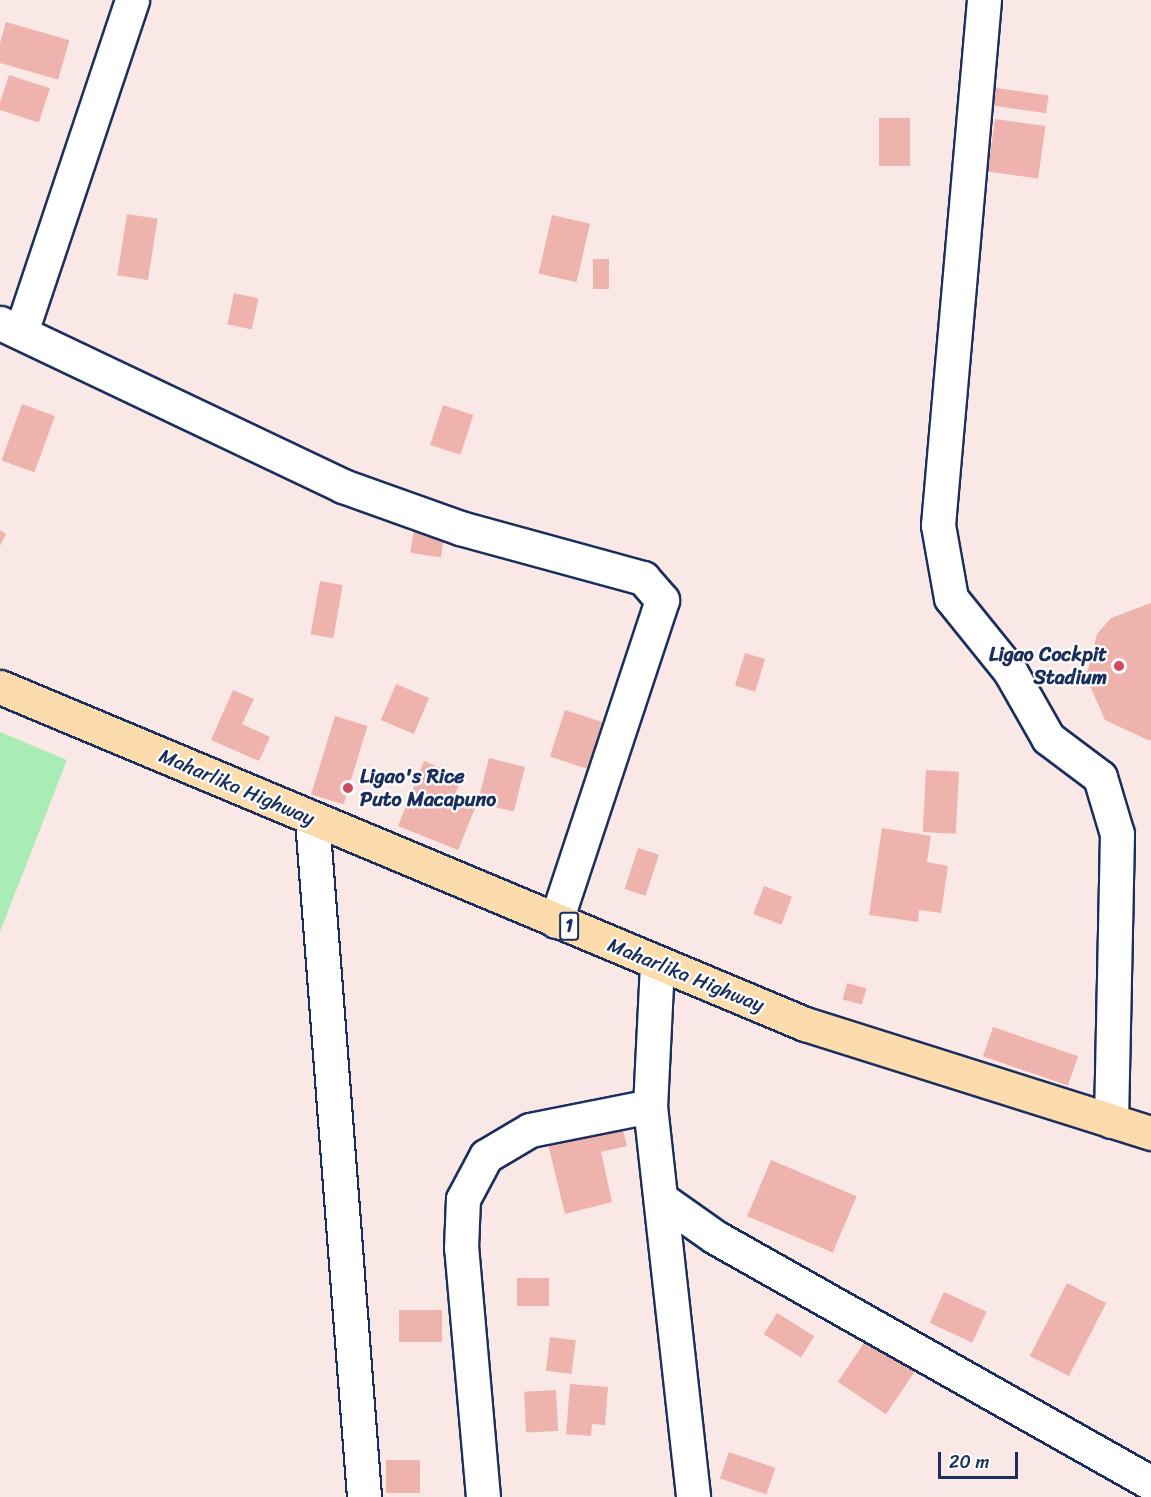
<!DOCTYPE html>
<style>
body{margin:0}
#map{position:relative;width:1151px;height:1497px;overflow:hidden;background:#fae8e6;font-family:Sriracha,sans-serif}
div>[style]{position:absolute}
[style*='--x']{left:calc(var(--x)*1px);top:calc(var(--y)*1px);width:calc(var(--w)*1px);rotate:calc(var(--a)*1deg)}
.green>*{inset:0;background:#a9ecb6}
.building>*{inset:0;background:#eeb3ac;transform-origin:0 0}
.roads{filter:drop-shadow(2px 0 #1b2f5e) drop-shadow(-2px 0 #1b2f5e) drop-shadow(0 2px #1b2f5e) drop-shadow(0 -2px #1b2f5e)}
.minor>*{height:33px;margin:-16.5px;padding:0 16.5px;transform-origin:16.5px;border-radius:16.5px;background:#fff}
.highway>*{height:33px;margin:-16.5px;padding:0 16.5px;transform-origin:16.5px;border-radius:16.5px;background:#fcdcac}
.dots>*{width:16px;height:16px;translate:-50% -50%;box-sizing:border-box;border:3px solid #fff;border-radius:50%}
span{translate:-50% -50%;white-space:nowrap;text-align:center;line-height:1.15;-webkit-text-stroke:4.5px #fff;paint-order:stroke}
.shield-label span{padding:2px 4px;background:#fff;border:2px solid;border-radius:4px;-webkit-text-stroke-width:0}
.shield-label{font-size:18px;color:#1b2f5e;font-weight:700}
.poi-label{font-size:20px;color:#1b2f5e;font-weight:700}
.right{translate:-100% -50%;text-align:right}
.left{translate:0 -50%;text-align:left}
.street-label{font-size:20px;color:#1b2f5e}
.scale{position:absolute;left:938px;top:1452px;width:80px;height:27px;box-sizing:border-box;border:3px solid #1b2f5e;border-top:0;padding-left:8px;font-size:18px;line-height:21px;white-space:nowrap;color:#1b2f5e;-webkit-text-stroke:4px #fff;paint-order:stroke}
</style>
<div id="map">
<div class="green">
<div style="clip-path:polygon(0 732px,67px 760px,0 932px)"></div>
</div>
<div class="building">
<div style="left:6px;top:22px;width:66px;height:41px;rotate:16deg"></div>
<div style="left:9px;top:75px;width:43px;height:36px;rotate:18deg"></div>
<div style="left:996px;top:88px;width:53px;height:18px;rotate:8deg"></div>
<div style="left:879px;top:118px;width:31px;height:48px"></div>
<div style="left:995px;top:119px;width:51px;height:53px;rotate:8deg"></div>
<div style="left:127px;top:214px;width:31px;height:62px;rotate:9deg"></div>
<div style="left:552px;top:215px;width:39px;height:60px;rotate:13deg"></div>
<div style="left:593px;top:259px;width:16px;height:30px"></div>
<div style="left:234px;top:293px;width:25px;height:32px;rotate:12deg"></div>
<div style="left:22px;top:404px;width:35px;height:60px;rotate:20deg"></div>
<div style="left:443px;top:405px;width:32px;height:42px;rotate:18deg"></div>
<div style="left:414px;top:529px;width:31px;height:24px;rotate:9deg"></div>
<div style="clip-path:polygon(0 530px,6px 534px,0 546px)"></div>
<div style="left:320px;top:581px;width:23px;height:54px;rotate:10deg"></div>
<div style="clip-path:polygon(1151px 603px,1151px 740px,1148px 740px,1105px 720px,1086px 677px,1097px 634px,1111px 618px)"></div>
<div style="left:745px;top:653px;width:21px;height:34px;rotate:17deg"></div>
<div style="left:396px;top:684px;width:36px;height:39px;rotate:23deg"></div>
<div style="clip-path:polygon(233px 690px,254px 699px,242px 724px,270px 737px,259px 761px,211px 740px)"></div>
<div style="left:565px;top:710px;width:39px;height:49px;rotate:18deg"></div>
<div style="left:335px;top:716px;width:34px;height:82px;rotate:17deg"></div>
<div style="left:489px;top:758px;width:37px;height:46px;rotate:14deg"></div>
<div style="clip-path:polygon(424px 761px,462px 777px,454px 797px,476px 806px,458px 850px,398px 826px)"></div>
<div style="left:926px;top:770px;width:33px;height:62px;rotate:3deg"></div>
<div style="clip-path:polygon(882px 828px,931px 836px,927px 862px,948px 866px,941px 913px,919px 910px,918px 922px,869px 915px)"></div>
<div style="left:638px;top:848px;width:22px;height:43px;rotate:18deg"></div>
<div style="left:764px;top:886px;width:30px;height:30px;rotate:21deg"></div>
<div style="left:847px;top:983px;width:20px;height:17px;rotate:15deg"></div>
<div style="left:993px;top:1027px;width:90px;height:31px;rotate:19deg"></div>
<div style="clip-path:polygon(622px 1126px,627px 1146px,601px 1152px,612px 1202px,565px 1214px,548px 1144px)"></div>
<div style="left:771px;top:1160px;width:93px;height:61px;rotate:23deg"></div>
<div style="left:517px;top:1278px;width:32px;height:28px"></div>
<div style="left:1067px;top:1283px;width:44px;height:82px;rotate:27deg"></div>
<div style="left:944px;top:1292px;width:47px;height:34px;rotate:25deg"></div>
<div style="left:442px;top:1310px;width:32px;height:43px;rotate:90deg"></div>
<div style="left:777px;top:1313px;width:44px;height:25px;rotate:32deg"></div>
<div style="left:550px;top:1337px;width:26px;height:34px;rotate:7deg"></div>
<div style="left:868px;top:1337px;width:58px;height:54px;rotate:34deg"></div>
<div style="clip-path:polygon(570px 1384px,608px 1387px,605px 1425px,592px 1424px,591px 1436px,566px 1434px)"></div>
<div style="left:556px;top:1390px;width:41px;height:32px;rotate:87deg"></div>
<div style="left:729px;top:1452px;width:49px;height:28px;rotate:19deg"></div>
<div style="left:386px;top:1460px;width:34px;height:33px"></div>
</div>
<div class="roads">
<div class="minor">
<div style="--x:984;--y:0;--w:527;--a:95.01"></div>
<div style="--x:938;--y:525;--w:74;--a:79.9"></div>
<div style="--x:951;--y:598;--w:94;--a:51.1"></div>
<div style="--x:1010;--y:671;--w:77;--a:60.4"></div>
<div style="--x:1048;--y:738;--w:65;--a:36.9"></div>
<div style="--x:1100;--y:777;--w:59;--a:73.4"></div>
<div style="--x:1117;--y:834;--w:287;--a:91.2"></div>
<div style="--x:0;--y:323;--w:380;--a:25.4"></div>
<div style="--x:343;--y:486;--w:124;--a:19.7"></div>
<div style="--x:460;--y:528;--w:190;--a:15.3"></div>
<div style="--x:643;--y:578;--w:29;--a:49"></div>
<div style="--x:662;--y:600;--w:338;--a:108.3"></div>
<div style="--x:21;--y:332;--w:350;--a:-71.5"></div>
<div style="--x:312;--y:819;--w:680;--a:85.61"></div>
<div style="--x:657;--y:964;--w:142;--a:92.8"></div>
<div style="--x:650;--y:1106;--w:393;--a:83.7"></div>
<div style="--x:664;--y:1201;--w:62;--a:35.2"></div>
<div style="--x:715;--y:1237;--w:501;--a:29.43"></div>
<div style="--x:483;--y:1497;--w:250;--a:-95"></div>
<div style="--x:461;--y:1248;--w:49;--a:-87.7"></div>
<div style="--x:463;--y:1199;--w:49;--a:-61.9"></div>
<div style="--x:486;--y:1156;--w:51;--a:-30.6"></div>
<div style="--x:530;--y:1130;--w:122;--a:-11.3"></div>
</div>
<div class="highway">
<div style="--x:0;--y:687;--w:873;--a:22.72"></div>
<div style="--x:805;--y:1024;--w:363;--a:17.5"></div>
</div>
</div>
<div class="dots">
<div style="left:1119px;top:666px;background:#d1495b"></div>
<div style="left:348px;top:788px;background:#d1495b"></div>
</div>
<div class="shield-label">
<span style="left:569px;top:926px">1</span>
</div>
<div class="poi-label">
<span class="right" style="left:1107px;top:666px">Ligao Cockpit<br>Stadium</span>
<span class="left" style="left:360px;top:788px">Ligao's Rice<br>Puto Macapuno</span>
</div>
<div class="street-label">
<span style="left:237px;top:787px;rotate:23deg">Maharlika Highway</span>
<span style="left:686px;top:975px;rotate:22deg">Maharlika Highway</span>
</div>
<div class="scale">20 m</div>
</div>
